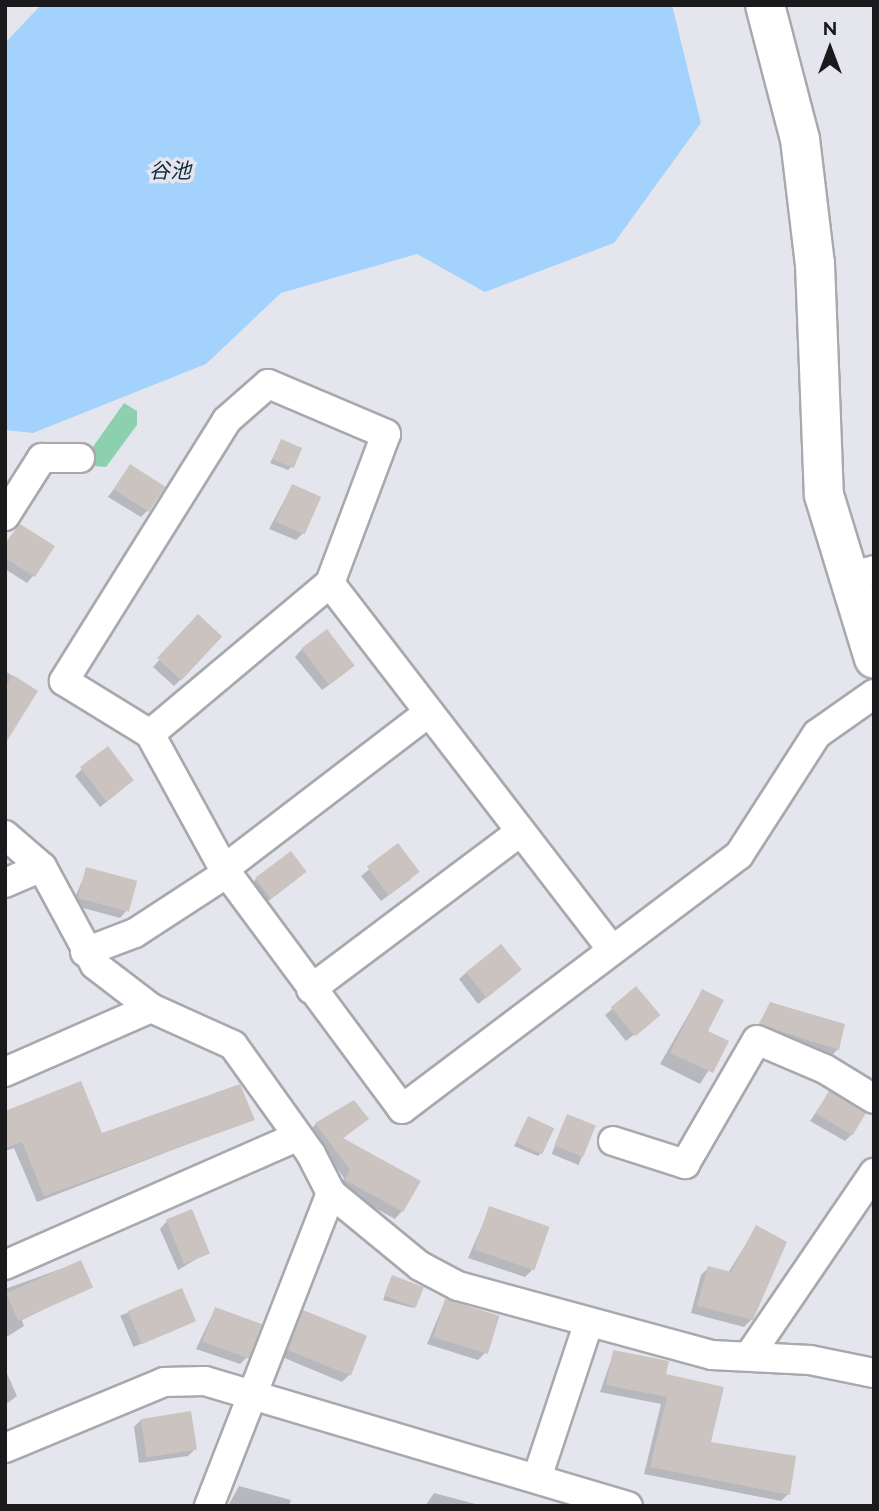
<!DOCTYPE html>
<meta charset="utf-8">
<style>
body{margin:0}
#map{position:relative;width:879px;height:1511px;overflow:hidden;background:#e5e6ed;font-family:Raleway,"Noto Sans JP",sans-serif}
div>[style]{position:absolute}
[style*='--x']{left:calc(var(--x)*1px);top:calc(var(--y)*1px);width:calc(var(--w)*1px);rotate:calc(var(--a)*1deg)}
.green>*{inset:0;background:#8dd0af}
.water>*{inset:0;background:#a3d3fd}
.shadow>*{inset:0;background:#0003;transform-origin:0 0}
.building>*{inset:0;background:#cac3bf;transform-origin:0 0}
.roads{filter:drop-shadow(2px 0 #a8a8af) drop-shadow(-2px 0 #a8a8af) drop-shadow(0 2px #a8a8af) drop-shadow(0 -2px #a8a8af)}
.street>*{height:28px;margin:-14px;padding:0 14px;transform-origin:14px;border-radius:14px;background:#fff}
.secondary>*{height:38px;margin:-19px;padding:0 19px;transform-origin:19px;border-radius:19px;background:#fff}
span{translate:-50% -50%;white-space:nowrap;text-align:center;line-height:1.15;-webkit-text-stroke:7px #e5e6ed;paint-order:stroke}
.water-label{font-size:21px;color:#112c41;font-style:italic}
.frame{position:absolute;inset:0;border:7px solid #1a1a1d;pointer-events:none}
.north{position:absolute;left:795px;top:14px;width:70px;height:70px;-webkit-text-stroke:5px #e5e6ed;paint-order:stroke;rotate:0deg;font-size:19px;font-weight:700;line-height:28px;text-align:center;color:#1a1a1d}
.north::after{content:'';display:block;margin:auto;width:24px;height:32px;background:#1a1a1d;clip-path:polygon(50% 0,100% 100%,50% 72%,0 100%)}
</style>
<div id="map">
<div class="green">
<div style="clip-path:polygon(124px 403px,137px 411px,137px 425px,106px 467px,80px 465px)"></div>
</div>
<div class="water">
<div style="clip-path:polygon(41px 5px,672px 5px,701px 123px,614px 243px,485px 292px,417px 254px,281px 293px,206px 364px,33px 433px,5px 430px,5px 43px)"></div>
</div>
<div class="shadow">
<div style="clip-path:polygon(281px 441px,291px 467px,288px 470px,270px 463px)"></div>
<div style="clip-path:polygon(130px 467px,148px 510px,141px 517px,108px 497px)"></div>
<div style="clip-path:polygon(292px 486px,303px 533px,296px 540px,269px 529px)"></div>
<div style="clip-path:polygon(5px 544px,34px 575px,27px 583px,5px 569px)"></div>
<div style="clip-path:polygon(191px 624px,181px 679px,174px 686px,153px 667px)"></div>
<div style="clip-path:polygon(302px 649px,345px 673px,322px 690px,295px 657px)"></div>
<div style="clip-path:polygon(5px 671px,36px 691px,5px 735px)"></div>
<div style="clip-path:polygon(82px 769px,125px 787px,100px 807px,75px 776px)"></div>
<div style="clip-path:polygon(398px 846px,411px 879px,381px 901px,361px 876px)"></div>
<div style="clip-path:polygon(87px 869px,127px 910px,120px 918px,72px 905px)"></div>
<div style="clip-path:polygon(256px 879px,297px 879px,263px 905px,249px 887px)"></div>
<div style="clip-path:polygon(467px 972px,512px 977px,478px 1004px,459px 979px)"></div>
<div style="clip-path:polygon(636px 989px,650px 1022px,626px 1041px,605px 1015px)"></div>
<div style="clip-path:polygon(702px 991px,706px 1031px,727px 1041px,700px 1084px,660px 1064px)"></div>
<div style="clip-path:polygon(771px 1004px,838px 1049px,832px 1055px,755px 1030px)"></div>
<div style="clip-path:polygon(829px 1093px,852px 1134px,845px 1141px,810px 1121px)"></div>
<div style="clip-path:polygon(5px 1112px,101px 1135px,253px 1119px,37px 1202px,14px 1148px,5px 1151px)"></div>
<div style="left:567px;top:1116px;width:29px;height:41px;rotate:22deg"></div>
<div style="clip-path:polygon(528px 1118px,541px 1153px,538px 1156px,514px 1146px)"></div>
<div style="clip-path:polygon(367px 1119px,342px 1139px,402px 1211px,395px 1219px,339px 1188px,344px 1178px,309px 1131px,316px 1124px)"></div>
<div style="clip-path:polygon(490px 1208px,532px 1270px,525px 1277px,468px 1258px)"></div>
<div style="clip-path:polygon(167px 1221px,208px 1252px,178px 1270px,160px 1229px)"></div>
<div style="clip-path:polygon(756px 1228px,752px 1319px,744px 1327px,691px 1313px,701px 1275px,708px 1268px,728px 1273px)"></div>
<div style="clip-path:polygon(80px 1262px,91px 1286px,22px 1320px,24px 1326px,5px 1338px,5px 1289px)"></div>
<div style="clip-path:polygon(392px 1277px,416px 1305px,413px 1308px,383px 1300px)"></div>
<div style="left:181px;top:1290px;width:34px;height:66px;rotate:67deg"></div>
<div style="clip-path:polygon(445px 1301px,486px 1352px,478px 1360px,427px 1344px)"></div>
<div style="clip-path:polygon(215px 1309px,247px 1357px,240px 1364px,196px 1349px)"></div>
<div style="clip-path:polygon(304px 1312px,349px 1375px,342px 1382px,282px 1357px)"></div>
<div style="clip-path:polygon(614px 1352px,664px 1376px,709px 1444px,788px 1494px,781px 1501px,644px 1474px,661px 1404px,600px 1392px)"></div>
<div style="clip-path:polygon(5px 1369px,17px 1396px,5px 1405px)"></div>
<div style="clip-path:polygon(141px 1420px,195px 1449px,188px 1456px,139px 1463px,134px 1427px)"></div>
<div style="clip-path:polygon(239px 1486px,291px 1500px,289px 1506px,228px 1506px)"></div>
<div style="clip-path:polygon(434px 1493px,483px 1506px,425px 1506px)"></div>
</div>
<div class="building">
<div style="left:281px;top:439px;width:23px;height:22px;rotate:23deg"></div>
<div style="left:130px;top:464px;width:42px;height:30px;rotate:33deg"></div>
<div style="left:292px;top:484px;width:32px;height:41px;rotate:24deg"></div>
<div style="clip-path:polygon(20px 524px,55px 546px,35px 577px,5px 558px,5px 543px)"></div>
<div style="left:198px;top:614px;width:33px;height:60px;rotate:43deg"></div>
<div style="left:327px;top:629px;width:46px;height:32px;rotate:53deg"></div>
<div style="clip-path:polygon(13px 675px,38px 691px,5px 744px,5px 687px)"></div>
<div style="left:108px;top:746px;width:43px;height:35px;rotate:53deg"></div>
<div style="left:398px;top:843px;width:36px;height:39px;rotate:53deg"></div>
<div style="left:291px;top:851px;width:26px;height:45px;rotate:53deg"></div>
<div style="left:86px;top:867px;width:53px;height:32px;rotate:15deg"></div>
<div style="left:501px;top:944px;width:33px;height:45px;rotate:51deg"></div>
<div style="left:636px;top:986px;width:38px;height:33px;rotate:50deg"></div>
<div style="clip-path:polygon(702px 989px,724px 1000px,708px 1031px,729px 1041px,713px 1073px,670px 1053px)"></div>
<div style="clip-path:polygon(770px 1002px,845px 1024px,839px 1050px,759px 1024px)"></div>
<div style="clip-path:polygon(81px 1081px,102px 1133px,240px 1084px,255px 1120px,44px 1196px,22px 1142px,5px 1148px,5px 1111px)"></div>
<div style="left:829px;top:1091px;width:43px;height:26px;rotate:31deg"></div>
<div style="clip-path:polygon(354px 1100px,369px 1119px,343px 1138px,421px 1181px,403px 1212px,345px 1180px,350px 1170px,315px 1123px)"></div>
<div style="left:567px;top:1114px;width:31px;height:34px;rotate:22deg"></div>
<div style="left:528px;top:1116px;width:29px;height:29px;rotate:25deg"></div>
<div style="left:489px;top:1206px;width:64px;height:46px;rotate:19deg"></div>
<div style="left:192px;top:1209px;width:48px;height:28px;rotate:68deg"></div>
<div style="clip-path:polygon(756px 1225px,787px 1242px,753px 1320px,697px 1306px,708px 1266px,731px 1272px)"></div>
<div style="left:81px;top:1260px;width:30px;height:82px;rotate:66deg"></div>
<div style="left:392px;top:1275px;width:34px;height:22px;rotate:21deg"></div>
<div style="left:182px;top:1288px;width:36px;height:59px;rotate:67deg"></div>
<div style="left:445px;top:1299px;width:57px;height:40px;rotate:17deg"></div>
<div style="left:215px;top:1307px;width:50px;height:37px;rotate:20deg"></div>
<div style="left:303px;top:1310px;width:69px;height:43px;rotate:22deg"></div>
<div style="clip-path:polygon(613px 1350px,669px 1361px,666px 1374px,724px 1387px,711px 1442px,796px 1456px,790px 1495px,650px 1467px,667px 1397px,606px 1385px)"></div>
<div style="left:191px;top:1411px;width:39px;height:51px;rotate:81deg"></div>
</div>
<div class="roads">
<div class="street">
<div style="--x:5;--y:516;--w:69;--a:-57.5"></div>
<div style="--x:42;--y:458;--w:38;--a:0"></div>
<div style="--x:845;--y:578;--w:30;--a:-15"></div>
<div style="--x:150;--y:734;--w:235;--a:-40"></div>
<div style="--x:5;--y:835;--w:49;--a:40.9"></div>
<div style="--x:42;--y:867;--w:111;--a:61.6"></div>
<div style="--x:95;--y:965;--w:71;--a:37.5"></div>
<div style="--x:151;--y:1008;--w:90;--a:24.3"></div>
<div style="--x:233;--y:1045;--w:134;--a:54.4"></div>
<div style="--x:311;--y:1154;--w:44;--a:62.9"></div>
<div style="--x:331;--y:1193;--w:115;--a:39.4"></div>
<div style="--x:420;--y:1266;--w:43;--a:27.8"></div>
<div style="--x:458;--y:1286;--w:263;--a:15.2"></div>
<div style="--x:712;--y:1355;--w:98;--a:2.9"></div>
<div style="--x:810;--y:1360;--w:65;--a:11.5"></div>
<div style="--x:224;--y:869;--w:257;--a:-37.4"></div>
<div style="--x:5;--y:883;--w:40;--a:-23.4"></div>
<div style="--x:610;--y:947;--w:459;--a:-127.6"></div>
<div style="--x:330;--y:583;--w:159;--a:-69.4"></div>
<div style="--x:386;--y:434;--w:128;--a:-157"></div>
<div style="--x:268;--y:384;--w:55;--a:138.7"></div>
<div style="--x:227;--y:420;--w:308;--a:122"></div>
<div style="--x:64;--y:681;--w:101;--a:31.6"></div>
<div style="--x:150;--y:734;--w:154;--a:61.3"></div>
<div style="--x:224;--y:869;--w:299;--a:53.4"></div>
<div style="--x:402;--y:1109;--w:422;--a:-37"></div>
<div style="--x:739;--y:855;--w:144;--a:-57.2"></div>
<div style="--x:817;--y:734;--w:70;--a:-35.1"></div>
<div style="--x:85;--y:952;--w:53;--a:-20.8"></div>
<div style="--x:135;--y:933;--w:110;--a:-33.1"></div>
<div style="--x:311;--y:989;--w:260;--a:-36.9"></div>
<div style="--x:5;--y:1072;--w:159;--a:-23.7"></div>
<div style="--x:613;--y:1141;--w:76;--a:17.7"></div>
<div style="--x:685;--y:1164;--w:143;--a:-59.9"></div>
<div style="--x:757;--y:1040;--w:74;--a:23.1"></div>
<div style="--x:825;--y:1069;--w:57;--a:31.5"></div>
<div style="--x:5;--y:1265;--w:319;--a:-23.7"></div>
<div style="--x:751;--y:1353;--w:218;--a:-55.7"></div>
<div style="--x:5;--y:1448;--w:172;--a:-22.5"></div>
<div style="--x:164;--y:1382;--w:41;--a:-1.4"></div>
<div style="--x:205;--y:1381;--w:441;--a:16.5"></div>
<div style="--x:537;--y:1478;--w:161;--a:-71.6"></div>
<div style="--x:209;--y:1506;--w:336;--a:-68.7"></div>
</div>
<div class="secondary">
<div style="--x:765;--y:5;--w:138;--a:75.4"></div>
<div style="--x:800;--y:139;--w:126;--a:83.2"></div>
<div style="--x:815;--y:264;--w:231;--a:87.8"></div>
<div style="--x:824;--y:495;--w:171;--a:73"></div>
</div>
</div>
<div class="water-label">
<span style="left:170px;top:171px">谷池</span>
</div>
<div class="frame"></div>
<div class="north">N</div>
</div>
